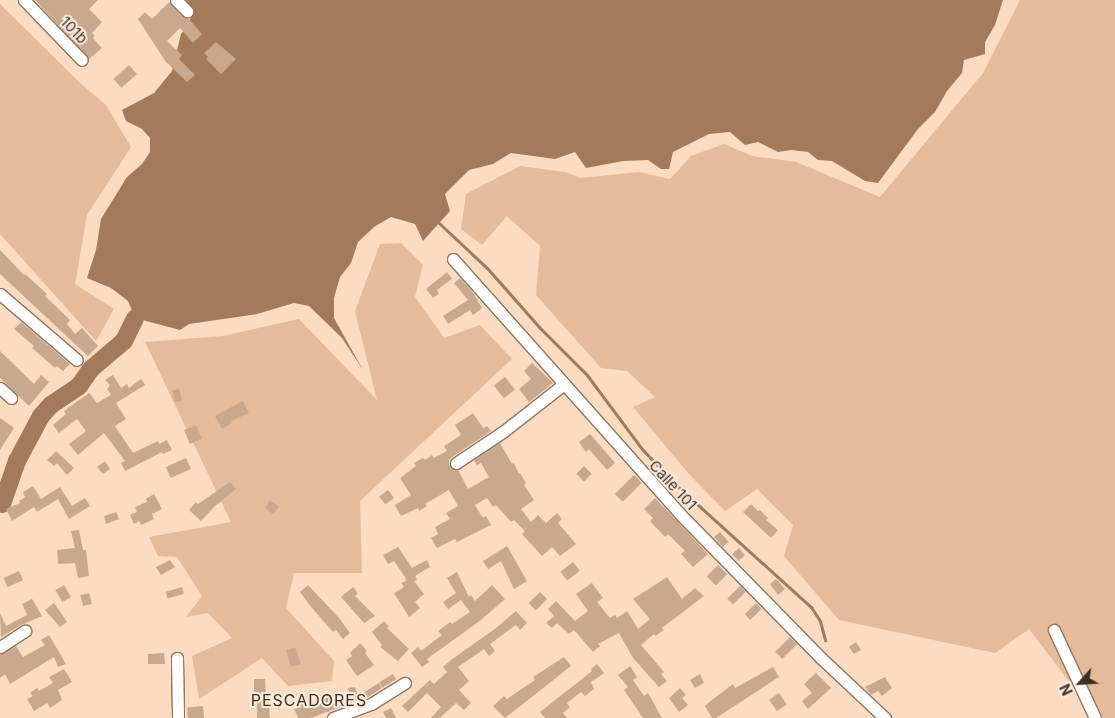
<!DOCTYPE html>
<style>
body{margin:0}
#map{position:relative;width:1115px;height:718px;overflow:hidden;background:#fbdbc1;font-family:Inter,sans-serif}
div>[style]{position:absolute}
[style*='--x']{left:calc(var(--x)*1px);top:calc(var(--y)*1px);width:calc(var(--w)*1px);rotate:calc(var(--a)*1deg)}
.green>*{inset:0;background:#e5bb99}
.water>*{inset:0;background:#a37b5b}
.stream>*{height:3px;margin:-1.5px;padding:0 1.5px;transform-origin:1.5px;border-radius:1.5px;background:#a37b5b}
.river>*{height:18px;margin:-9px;padding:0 9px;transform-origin:9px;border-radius:9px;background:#a37b5b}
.building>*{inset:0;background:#c8a990;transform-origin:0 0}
.roads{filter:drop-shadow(1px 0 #92755e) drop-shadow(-1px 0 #92755e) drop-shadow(0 1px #92755e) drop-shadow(0 -1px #92755e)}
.street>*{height:11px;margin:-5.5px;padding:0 5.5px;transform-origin:5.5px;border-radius:5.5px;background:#fff}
span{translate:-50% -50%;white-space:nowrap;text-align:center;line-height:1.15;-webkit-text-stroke:4px #feebdb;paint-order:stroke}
.street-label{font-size:15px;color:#3c3026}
.neighbourhood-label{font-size:16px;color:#3c3026;letter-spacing:1px}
.north{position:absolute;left:1055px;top:658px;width:50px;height:50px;-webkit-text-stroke:4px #feebdb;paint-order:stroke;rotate:244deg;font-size:14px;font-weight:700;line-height:20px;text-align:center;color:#3c3026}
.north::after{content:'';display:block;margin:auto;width:18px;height:22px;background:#3c3026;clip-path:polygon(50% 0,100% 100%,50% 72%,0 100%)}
</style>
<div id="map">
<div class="green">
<div style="clip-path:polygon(1020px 0,1115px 0,1115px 718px,1097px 718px,1029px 629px,995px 653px,839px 620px,784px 556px,793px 525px,757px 489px,725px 511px,688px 473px,633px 407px,655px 397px,627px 371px,601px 368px,536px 295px,540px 246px,507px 216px,482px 245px,461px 229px,466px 194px,520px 166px,565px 172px,581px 178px,639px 172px,670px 179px,691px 156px,724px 144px,752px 156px,796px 162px,880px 197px,983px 73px)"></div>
<div style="clip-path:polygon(0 4px,79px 82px,106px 105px,131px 147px,87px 215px,75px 284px,114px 309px,96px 341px,0 234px)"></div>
<div style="clip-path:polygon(401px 243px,423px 265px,415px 297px,444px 338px,480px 325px,512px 359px,360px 501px,362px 573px,294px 573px,286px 608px,334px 661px,332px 681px,288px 686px,262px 658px,199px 699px,192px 656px,232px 638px,208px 613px,186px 617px,202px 596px,177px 557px,158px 556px,149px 537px,231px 522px,145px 342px,223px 336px,299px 319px,377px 400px,355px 311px,380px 244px)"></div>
</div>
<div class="water">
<div style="clip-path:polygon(186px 0,1003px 0,995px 25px,985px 42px,985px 54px,964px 60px,962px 73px,947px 91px,935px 112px,918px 129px,878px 183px,865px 181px,832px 161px,818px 160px,808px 152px,791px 150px,778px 152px,758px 142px,745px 145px,730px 132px,709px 134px,673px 152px,669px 169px,661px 169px,648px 160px,623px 161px,586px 168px,575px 152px,555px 159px,511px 153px,493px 164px,469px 170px,445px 194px,450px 211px,423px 241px,415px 224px,391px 217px,374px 227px,358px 242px,351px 263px,340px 277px,334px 298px,334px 318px,363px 370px,342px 338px,309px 306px,294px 303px,257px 314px,189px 324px,180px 330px,135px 318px,128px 301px,111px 288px,87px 278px,96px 250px,101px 219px,127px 177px,142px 164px,150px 152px,150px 138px,142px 129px,126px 121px,122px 110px,154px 93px,172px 71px,181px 34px,188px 25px,192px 14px)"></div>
</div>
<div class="stream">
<div style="--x:439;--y:223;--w:67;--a:43.2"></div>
<div style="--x:488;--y:269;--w:79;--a:48.6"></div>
<div style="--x:540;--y:328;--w:66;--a:45"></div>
<div style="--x:587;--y:375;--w:92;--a:53.4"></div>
<div style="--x:642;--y:449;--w:51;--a:46.6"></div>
<div style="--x:677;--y:486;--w:181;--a:42.1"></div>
<div style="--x:811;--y:607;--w:17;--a:57"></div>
<div style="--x:820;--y:621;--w:20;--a:75"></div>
<div style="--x:0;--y:503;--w:2;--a:27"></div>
</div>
<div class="river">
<div style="--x:2;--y:504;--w:46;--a:-70.8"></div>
<div style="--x:17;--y:461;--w:51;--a:-61.9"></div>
<div style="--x:41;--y:416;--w:15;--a:-48"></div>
<div style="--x:51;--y:405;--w:34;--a:-34"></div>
<div style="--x:79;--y:386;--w:21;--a:-55"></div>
<div style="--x:91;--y:369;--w:43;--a:-40.3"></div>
<div style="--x:124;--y:341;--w:25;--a:-64"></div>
</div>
<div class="building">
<div style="clip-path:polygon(35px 0,98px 0,89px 9px,102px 22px,92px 33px,95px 36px,93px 38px,102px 48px,89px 59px)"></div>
<div style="clip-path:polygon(169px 2px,182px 16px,188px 18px,202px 34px,193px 43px,180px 28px,167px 41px,182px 55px,179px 59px,195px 75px,187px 82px,166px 62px,138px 19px,145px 12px,152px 19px)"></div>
<div style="clip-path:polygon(216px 42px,236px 59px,221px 74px,206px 59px,208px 57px,204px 53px)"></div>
<div style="left:129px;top:65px;width:12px;height:21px;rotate:48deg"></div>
<div style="clip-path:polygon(0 250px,24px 275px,25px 274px,47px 294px,45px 296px,70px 320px,67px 324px,75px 334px,82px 328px,98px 346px,88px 356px,0 274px)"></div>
<div style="clip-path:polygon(447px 272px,452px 279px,437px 290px,439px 294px,433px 298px,426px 289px)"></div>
<div style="clip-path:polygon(460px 278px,474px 294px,482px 308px,473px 315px,470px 310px,448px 324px,443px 316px,468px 300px,454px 283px)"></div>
<div style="clip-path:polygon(21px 322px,70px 364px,63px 371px,57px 366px,55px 368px,32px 348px,34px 346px,14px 329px)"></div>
<div style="clip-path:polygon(0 351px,34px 384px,41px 375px,49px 382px,29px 406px,0 378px)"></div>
<div style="clip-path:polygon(532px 363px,553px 383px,529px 402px,519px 389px,531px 379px,524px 371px)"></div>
<div style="clip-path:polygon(113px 375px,121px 388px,127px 384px,129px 388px,141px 379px,145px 385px,116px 403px,126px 419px,115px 426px,133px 453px,158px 441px,159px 444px,167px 440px,172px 450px,163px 454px,162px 452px,125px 471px,121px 463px,125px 461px,104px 433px,78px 455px,69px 444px,86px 431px,77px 419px,59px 433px,53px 425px,66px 414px,64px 411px,89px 393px,97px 403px,111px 395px,107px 389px,110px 385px,105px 380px)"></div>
<div style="left:505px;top:377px;width:16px;height:14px;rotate:52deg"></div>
<div style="left:179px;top:389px;width:12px;height:7px;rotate:76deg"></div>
<div style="clip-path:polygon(243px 401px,249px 413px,231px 421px,232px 423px,222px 429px,215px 416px)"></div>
<div style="clip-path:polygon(473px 413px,483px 428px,487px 426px,491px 431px,452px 457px,449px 460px,450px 467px,458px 470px,468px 489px,489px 477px,481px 463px,477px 465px,474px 460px,500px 443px,512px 464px,514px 463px,519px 474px,520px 473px,526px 483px,524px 485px,534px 500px,521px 509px,531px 522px,538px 515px,546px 523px,557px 513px,562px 519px,558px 523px,576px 544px,560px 556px,552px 547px,542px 556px,522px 534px,525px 531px,514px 520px,511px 522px,496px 505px,493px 507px,487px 498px,475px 505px,483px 518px,486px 516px,491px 525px,457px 542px,455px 539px,437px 548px,431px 538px,438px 534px,435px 527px,450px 519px,446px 513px,458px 506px,449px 490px,425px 504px,427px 506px,419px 511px,418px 508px,401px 516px,395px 505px,411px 495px,400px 478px,416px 466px,414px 463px,423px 458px,425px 460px,432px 455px,434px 458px,447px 451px,444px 446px,461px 435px,455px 425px)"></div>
<div style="clip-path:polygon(0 418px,14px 428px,0 450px)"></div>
<div style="left:196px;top:425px;width:15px;height:13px;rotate:67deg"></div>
<div style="clip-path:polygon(590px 434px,615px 463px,607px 470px,589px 449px,586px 452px,579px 442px)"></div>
<div style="clip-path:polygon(56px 451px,74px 468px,67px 475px,57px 463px,54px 466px,47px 460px)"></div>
<div style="left:186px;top:458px;width:12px;height:22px;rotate:66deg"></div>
<div style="clip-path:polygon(105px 461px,110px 469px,103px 474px,97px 467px)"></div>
<div style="left:584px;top:466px;width:11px;height:11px;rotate:45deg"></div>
<div style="left:634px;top:475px;width:11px;height:27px;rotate:45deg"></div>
<div style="clip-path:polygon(230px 482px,236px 489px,214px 507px,201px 521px,189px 510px,196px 502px,198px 504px)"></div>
<div style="clip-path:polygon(33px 486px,41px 499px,60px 487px,72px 506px,85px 498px,90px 506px,69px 519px,58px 499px,37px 512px,34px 507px,12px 521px,6px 509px,20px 503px,19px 501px,25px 497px,23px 492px)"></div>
<div style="left:388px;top:490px;width:10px;height:11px;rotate:53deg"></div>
<div style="clip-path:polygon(154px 494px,162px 509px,152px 514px,154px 519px,141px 525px,139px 521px,134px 524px,130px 515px,137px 512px,135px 507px,147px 502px,146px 499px)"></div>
<div style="clip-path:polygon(655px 498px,708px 554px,693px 567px,681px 554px,685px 551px,668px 534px,665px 537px,650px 521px,653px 518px,644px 509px)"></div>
<div style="clip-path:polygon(270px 500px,279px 507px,273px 514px,265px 508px)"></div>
<div style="clip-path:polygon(751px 504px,758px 511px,760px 510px,768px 518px,766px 520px,778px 530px,771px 538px,743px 512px)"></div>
<div style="clip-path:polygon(116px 512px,119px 519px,106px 524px,104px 516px)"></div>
<div style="clip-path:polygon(79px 530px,83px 550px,86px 550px,89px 576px,78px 578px,75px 563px,58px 564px,57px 550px,75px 548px,71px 531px)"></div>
<div style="left:720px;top:532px;width:13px;height:8px;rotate:48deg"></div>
<div style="clip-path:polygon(507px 546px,527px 581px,514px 589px,501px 561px,488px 569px,483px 561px)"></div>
<div style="clip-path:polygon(398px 547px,412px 568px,427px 560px,430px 567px,415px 576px,417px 580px,414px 581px,424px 594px,415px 602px,420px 608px,409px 617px,394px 593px,404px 587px,401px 583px,406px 581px,405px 577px,394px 561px,388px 564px,383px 555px)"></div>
<div style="clip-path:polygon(739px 548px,745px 555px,739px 561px,732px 554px)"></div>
<div style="clip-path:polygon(170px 560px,175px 567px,161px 575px,156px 567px)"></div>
<div style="left:573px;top:562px;width:11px;height:16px;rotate:52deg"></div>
<div style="left:718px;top:565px;width:13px;height:16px;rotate:45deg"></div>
<div style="left:19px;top:571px;width:10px;height:17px;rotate:66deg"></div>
<div style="clip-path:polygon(457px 572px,469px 597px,471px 595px,475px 601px,492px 585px,505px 599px,481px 620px,427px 659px,429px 662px,422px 667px,411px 653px,418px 647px,421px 651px,442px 635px,438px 631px,450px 622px,452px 624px,470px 612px,461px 600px,448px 609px,443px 602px,456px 593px,447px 578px)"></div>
<div style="clip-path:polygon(667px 577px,682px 599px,695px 588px,704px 596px,662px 628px,664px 630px,655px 636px,654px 634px,641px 645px,664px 672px,661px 674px,667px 681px,659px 687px,633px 658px,619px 633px,598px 644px,600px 646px,593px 652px,574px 630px,569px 634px,557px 623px,552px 628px,546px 623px,554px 616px,548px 609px,556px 601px,575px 621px,588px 611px,576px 594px,592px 583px,603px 598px,597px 602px,610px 618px,615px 615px,617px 618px,627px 611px,638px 629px,650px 619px,633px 599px)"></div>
<div style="clip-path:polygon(776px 579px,785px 589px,778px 595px,770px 584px)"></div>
<div style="left:64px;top:585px;width:14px;height:10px;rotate:60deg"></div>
<div style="clip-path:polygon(308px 585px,339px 618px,350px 633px,343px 639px,336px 630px,333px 632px,312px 608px,300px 592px)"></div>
<div style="left:740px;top:586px;width:8px;height:18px;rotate:45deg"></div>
<div style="left:182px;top:587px;width:7px;height:17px;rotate:74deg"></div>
<div style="clip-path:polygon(353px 587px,358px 593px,355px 596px,375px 616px,364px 623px,341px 597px)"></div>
<div style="left:540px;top:592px;width:10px;height:16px;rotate:45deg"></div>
<div style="left:89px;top:593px;width:11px;height:9px;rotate:75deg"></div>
<div style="clip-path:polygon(32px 599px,42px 616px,21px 625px,1px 637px,0 613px,6px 626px,27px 615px,22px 604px)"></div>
<div style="clip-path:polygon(54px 603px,67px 622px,60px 627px,45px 610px)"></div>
<div style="left:756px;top:603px;width:8px;height:16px;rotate:45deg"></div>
<div style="clip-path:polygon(516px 611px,527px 623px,520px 630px,516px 625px,513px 627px,490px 644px,495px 651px,489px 656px,484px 649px,458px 667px,469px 681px,459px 690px,471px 703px,464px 710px,456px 703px,440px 718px,431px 718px,441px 707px,427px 693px,408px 712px,402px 706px,430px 680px,434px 684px,447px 672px,443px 667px,451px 660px,496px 628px)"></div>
<div style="clip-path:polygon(384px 621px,389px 627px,387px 628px,409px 649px,398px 661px,380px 647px,382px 645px,372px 632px)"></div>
<div style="clip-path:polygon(49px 635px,66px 664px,58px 667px,54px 657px,10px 684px,5px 674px,0 678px,0 655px,16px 646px,23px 657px,45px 645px,41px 640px)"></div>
<div style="left:790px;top:637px;width:10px;height:21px;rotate:45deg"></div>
<div style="clip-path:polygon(856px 642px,861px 650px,854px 654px,849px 647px)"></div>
<div style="clip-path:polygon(360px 643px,367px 651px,365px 653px,374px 665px,357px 676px,346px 660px,352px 656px,350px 653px)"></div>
<div style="clip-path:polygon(295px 648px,301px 664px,291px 667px,286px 650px)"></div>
<div style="clip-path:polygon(164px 653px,165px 664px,148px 664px,148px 654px)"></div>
<div style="clip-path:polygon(564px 657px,571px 666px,505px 718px,493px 706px,504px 696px,507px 699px,535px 680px,533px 677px)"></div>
<div style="clip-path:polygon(597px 664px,604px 673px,591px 682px,594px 689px,585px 696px,581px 692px,567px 703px,570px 707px,563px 713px,567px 718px,545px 718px,540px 712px,592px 671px,591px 669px)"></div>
<div style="clip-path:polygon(630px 666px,637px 677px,633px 680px,644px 696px,648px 693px,662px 718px,643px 718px,624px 690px,628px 687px,618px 675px)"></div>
<div style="clip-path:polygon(773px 667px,779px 677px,716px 718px,712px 718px,705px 706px,708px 703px,733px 684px,735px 688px)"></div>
<div style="clip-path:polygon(64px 669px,72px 682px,58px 690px,62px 700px,50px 708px,47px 703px,34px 711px,27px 699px,33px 696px,30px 693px,37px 688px,39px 691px,53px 683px,49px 677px)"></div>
<div style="clip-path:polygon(816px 673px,831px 688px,808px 709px,802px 701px,812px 693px,804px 684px)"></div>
<div style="left:393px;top:674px;width:6px;height:16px;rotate:59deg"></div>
<div style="clip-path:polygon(700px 674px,704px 683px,695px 688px,690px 680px)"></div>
<div style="clip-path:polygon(885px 677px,892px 688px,882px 696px,878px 691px,871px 695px,865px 687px)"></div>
<div style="clip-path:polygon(254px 679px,265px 679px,266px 696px,272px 696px,272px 706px,269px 706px,270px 718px,257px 718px,257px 694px,254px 694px)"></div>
<div style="clip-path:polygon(379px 683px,382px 688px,368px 697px,349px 704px,351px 700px,348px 688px,355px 687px,358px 696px)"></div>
<div style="clip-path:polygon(680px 688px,686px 695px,682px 698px,688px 705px,679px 712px,669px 698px)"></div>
<div style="left:779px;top:693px;width:14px;height:12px;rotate:56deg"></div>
<div style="clip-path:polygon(334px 695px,336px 701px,341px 699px,343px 706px,311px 718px,298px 718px,294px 709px,301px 707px,300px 704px,308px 702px,309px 704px)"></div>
<div style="left:203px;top:706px;width:12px;height:16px;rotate:85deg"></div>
<div style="clip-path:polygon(391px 708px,396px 718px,386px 718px,383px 712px)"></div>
</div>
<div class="roads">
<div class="street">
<div style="--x:24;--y:0;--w:83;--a:46"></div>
<div style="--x:176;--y:0;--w:16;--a:45"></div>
<div style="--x:453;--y:259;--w:343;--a:48.3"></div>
<div style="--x:681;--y:515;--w:200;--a:45.6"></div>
<div style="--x:821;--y:658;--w:88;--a:43.2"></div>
<div style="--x:0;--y:294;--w:101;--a:40.6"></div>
<div style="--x:0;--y:388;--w:15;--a:42"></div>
<div style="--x:456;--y:463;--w:58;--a:-33.7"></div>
<div style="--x:504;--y:431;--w:76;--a:-38.1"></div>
<div style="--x:1054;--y:630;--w:97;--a:65"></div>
<div style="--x:0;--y:647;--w:30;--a:-33"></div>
<div style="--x:177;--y:658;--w:60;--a:89"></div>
<div style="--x:333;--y:718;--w:40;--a:-20.2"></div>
<div style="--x:371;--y:704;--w:40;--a:-32"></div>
</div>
</div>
<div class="street-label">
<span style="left:74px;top:30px;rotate:46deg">101b</span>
<span style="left:673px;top:485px;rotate:47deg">Calle 101</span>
</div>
<div class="neighbourhood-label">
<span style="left:309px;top:700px">PESCADORES</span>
</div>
<div class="north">N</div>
</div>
